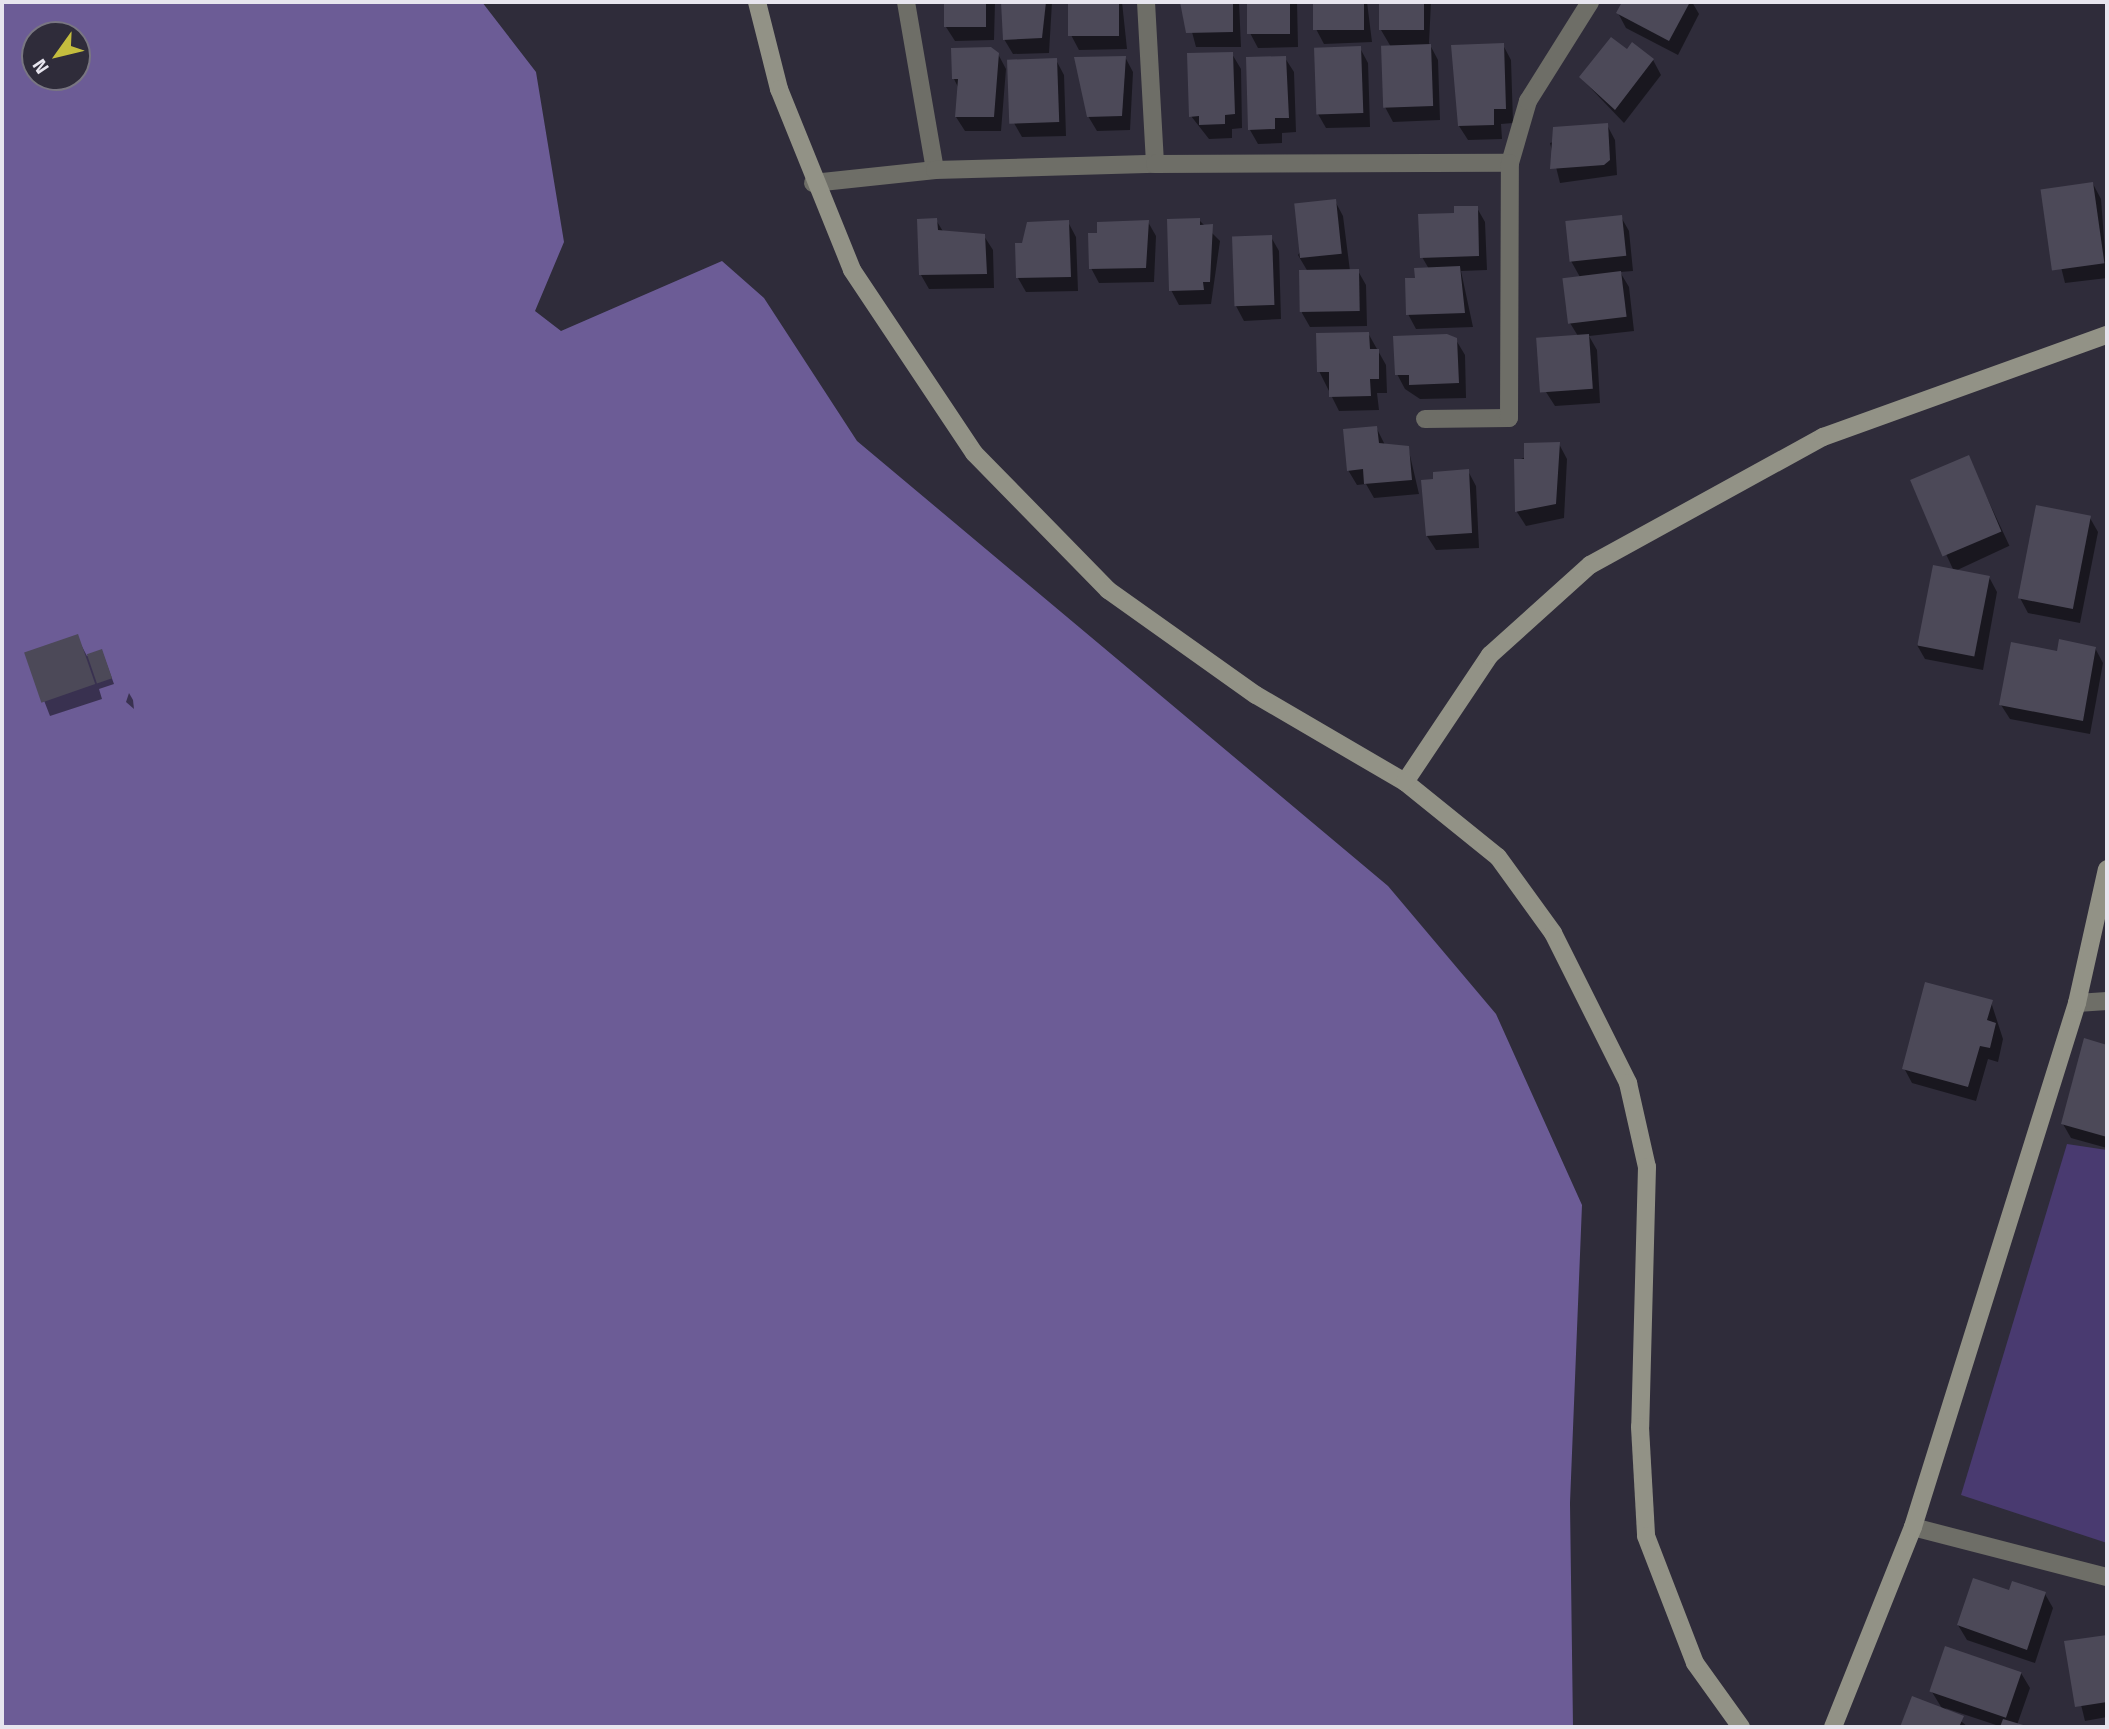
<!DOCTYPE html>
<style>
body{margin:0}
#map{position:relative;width:2109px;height:1729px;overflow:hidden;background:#2f2c3a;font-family:"Titillium Web",sans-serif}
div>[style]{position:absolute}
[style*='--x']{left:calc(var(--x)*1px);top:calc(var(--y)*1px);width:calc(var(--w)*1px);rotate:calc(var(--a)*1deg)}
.green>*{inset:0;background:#493a70}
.forest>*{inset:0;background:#6c5c96}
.shadow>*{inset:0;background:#0007;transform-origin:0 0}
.building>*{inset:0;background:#4c4958;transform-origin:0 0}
.street>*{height:18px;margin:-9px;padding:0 9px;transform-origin:9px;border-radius:9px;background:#6e6e67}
.secondary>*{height:18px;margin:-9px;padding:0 9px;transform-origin:9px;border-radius:9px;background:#929286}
span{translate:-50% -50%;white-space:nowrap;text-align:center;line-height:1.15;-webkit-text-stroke:7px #2f2c3a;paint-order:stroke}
.frame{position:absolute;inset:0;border:4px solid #e7e5ee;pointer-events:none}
.north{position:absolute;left:21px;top:21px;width:70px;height:70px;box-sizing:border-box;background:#2f2c3a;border:2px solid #797682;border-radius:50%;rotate:236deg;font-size:19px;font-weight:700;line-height:28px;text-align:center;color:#e7e5ee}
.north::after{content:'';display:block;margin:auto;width:24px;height:32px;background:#c4bd3e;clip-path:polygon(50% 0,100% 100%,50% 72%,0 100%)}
</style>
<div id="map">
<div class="green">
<div style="clip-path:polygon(2067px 1144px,2107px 1150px,2107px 1543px,1961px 1495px)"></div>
</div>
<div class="forest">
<div style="clip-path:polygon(evenodd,2px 2px,482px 2px,536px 72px,564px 242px,535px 311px,561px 331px,722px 261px,764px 298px,857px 441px,1388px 886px,1496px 1014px,1582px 1205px,1570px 1503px,1573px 1727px,2px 1727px,2px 2px,35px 35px,77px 35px,77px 77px,35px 77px,35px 35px)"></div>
</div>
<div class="shadow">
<div style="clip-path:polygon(945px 2px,995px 2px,994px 40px,955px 41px,946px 27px)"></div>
<div style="clip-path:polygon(1003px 2px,1052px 2px,1049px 53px,1013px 54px,1004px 39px)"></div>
<div style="clip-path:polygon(1070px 2px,1122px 2px,1127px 49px,1079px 50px,1071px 35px)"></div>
<div style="clip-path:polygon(1184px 2px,1239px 2px,1241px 47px,1196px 47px)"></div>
<div style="clip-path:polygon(1249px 2px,1297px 2px,1298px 47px,1258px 48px,1250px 33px)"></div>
<div style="clip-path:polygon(1315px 2px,1367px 2px,1372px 42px,1324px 44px,1316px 29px)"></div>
<div style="clip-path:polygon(1380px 2px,1431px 2px,1429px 43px,1438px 60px,1440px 120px,1393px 122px,1385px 107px,1391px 47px,1381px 30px)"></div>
<div style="clip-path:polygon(1624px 2px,1692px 2px,1699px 14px,1678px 55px,1626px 28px,1618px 13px)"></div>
<div style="clip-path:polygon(1503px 45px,1511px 60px,1513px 123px,1501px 124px,1502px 139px,1468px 140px,1459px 126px)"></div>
<div style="clip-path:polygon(1360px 48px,1368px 63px,1370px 127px,1326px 128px,1318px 114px)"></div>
<div style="clip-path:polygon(1627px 51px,1653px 60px,1661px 75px,1624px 123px,1581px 78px)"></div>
<div style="clip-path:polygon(998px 54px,1006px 69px,1001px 131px,965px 131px,956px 117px,959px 89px,954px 79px)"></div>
<div style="clip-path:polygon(1232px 54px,1241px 69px,1242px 128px,1232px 129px,1232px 138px,1209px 139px,1191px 116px)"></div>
<div style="clip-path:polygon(1125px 57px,1133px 72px,1130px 130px,1097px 131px,1088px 116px)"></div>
<div style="clip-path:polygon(1285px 58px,1294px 72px,1296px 132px,1282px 133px,1282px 143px,1258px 144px,1250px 130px)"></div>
<div style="clip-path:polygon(1056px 60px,1064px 75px,1066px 136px,1022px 137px,1014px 123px)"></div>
<div style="clip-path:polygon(1607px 125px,1615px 140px,1617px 175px,1560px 183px,1550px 143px)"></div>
<div style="clip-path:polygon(2093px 184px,2101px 199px,2107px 278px,2065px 283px,2042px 191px)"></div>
<div style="clip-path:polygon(1335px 201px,1343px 216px,1350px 271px,1358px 271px,1366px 285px,1367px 326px,1310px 327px,1302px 313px,1308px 272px,1298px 255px)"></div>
<div style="clip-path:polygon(1477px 208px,1485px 222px,1487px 270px,1461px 271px,1473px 327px,1416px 329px,1408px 314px,1417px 279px,1429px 269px,1422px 257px,1456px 215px)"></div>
<div style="clip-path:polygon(1621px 217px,1629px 231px,1633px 271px,1620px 272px,1629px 287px,1634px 331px,1589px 336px,1597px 350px,1600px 403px,1555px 406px,1546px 392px,1578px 336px,1570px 323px,1580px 277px,1571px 261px)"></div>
<div style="clip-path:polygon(936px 220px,944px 233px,984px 236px,993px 250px,994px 288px,929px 289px,921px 275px)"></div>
<div style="clip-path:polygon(1199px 220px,1220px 241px,1211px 304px,1179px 305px,1171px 290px)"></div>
<div style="clip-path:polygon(1068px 222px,1076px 237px,1078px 291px,1026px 292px,1018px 278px,1024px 244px)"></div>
<div style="clip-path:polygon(1148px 222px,1156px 236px,1154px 282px,1099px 283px,1091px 268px)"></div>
<div style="clip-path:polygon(1271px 237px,1279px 251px,1281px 319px,1244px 321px,1236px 306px)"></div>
<div style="clip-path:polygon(1368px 333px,1386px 365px,1387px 393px,1377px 393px,1379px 410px,1339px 411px,1319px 371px)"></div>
<div style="clip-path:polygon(1456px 340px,1465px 355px,1466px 398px,1420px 399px,1405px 389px,1397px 374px)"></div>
<div style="clip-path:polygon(1376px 427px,1385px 445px,1408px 447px,1419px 494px,1374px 498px,1366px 484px,1357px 485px,1348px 470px)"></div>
<div style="clip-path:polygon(1559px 444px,1567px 459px,1564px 518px,1526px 526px,1517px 512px,1516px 461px)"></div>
<div style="left:1968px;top:457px;width:98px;height:61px;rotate:65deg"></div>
<div style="clip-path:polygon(1468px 471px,1476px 486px,1479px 548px,1436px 550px,1427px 536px)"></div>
<div style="clip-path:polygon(2090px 518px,2098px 532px,2080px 623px,2028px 613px,2020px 598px)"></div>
<div style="clip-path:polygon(1989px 577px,1997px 592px,1983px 670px,1925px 659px,1917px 645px)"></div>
<div style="clip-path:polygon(77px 637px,87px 656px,102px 651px,114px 684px,99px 689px,102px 699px,50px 716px,26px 654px)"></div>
<div style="clip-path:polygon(2095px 648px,2103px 663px,2090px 734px,2010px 719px,2001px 705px)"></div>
<div style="clip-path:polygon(129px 693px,133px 700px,134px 709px,126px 702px)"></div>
<div style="clip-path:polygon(1991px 1002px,2003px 1039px,1998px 1062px,1988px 1059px,1976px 1101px,1912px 1083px,1904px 1068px)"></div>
<div style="clip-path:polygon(2085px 1041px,2107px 1050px,2107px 1148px,2071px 1138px,2063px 1124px)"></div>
<div style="clip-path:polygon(2010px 1592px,2045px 1594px,2053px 1608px,2035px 1663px,1967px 1640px,1958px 1625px)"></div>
<div style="clip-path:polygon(2107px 1636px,2107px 1717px,2085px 1721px,2066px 1643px)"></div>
<div style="clip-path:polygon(2021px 1673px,2030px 1688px,2017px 1725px,2026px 1727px,2002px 1727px,1945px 1708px,1968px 1727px,1902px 1727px,1913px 1699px,1943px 1710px,1932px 1692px)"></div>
</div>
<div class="building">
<div style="left:944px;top:2px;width:42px;height:25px"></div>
<div style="clip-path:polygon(1001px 2px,1046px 2px,1042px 38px,1003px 40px)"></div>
<div style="left:1068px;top:2px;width:51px;height:34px"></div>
<div style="clip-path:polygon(1180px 2px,1233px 2px,1233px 32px,1186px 33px)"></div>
<div style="left:1247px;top:2px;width:43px;height:32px"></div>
<div style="left:1313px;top:2px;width:51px;height:28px"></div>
<div style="left:1379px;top:2px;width:45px;height:28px"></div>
<div style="clip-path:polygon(1622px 2px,1690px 2px,1669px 41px,1616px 13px)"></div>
<div style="clip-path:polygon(1611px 37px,1627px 49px,1632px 42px,1654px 59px,1615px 110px,1579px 77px)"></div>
<div style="clip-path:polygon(1504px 43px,1506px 109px,1494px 109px,1494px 125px,1458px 126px,1451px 45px)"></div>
<div style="left:1431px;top:44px;width:62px;height:50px;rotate:88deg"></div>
<div style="left:1361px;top:46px;width:67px;height:47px;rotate:88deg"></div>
<div style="clip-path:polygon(991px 47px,999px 53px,994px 117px,955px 117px,958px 79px,952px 79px,951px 48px)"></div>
<div style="clip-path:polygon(1233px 52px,1235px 114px,1225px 115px,1225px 124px,1199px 125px,1199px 116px,1189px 117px,1187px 53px)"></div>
<div style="clip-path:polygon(1126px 56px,1122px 116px,1087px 117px,1074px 57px)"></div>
<div style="clip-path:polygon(1286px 56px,1289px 118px,1275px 118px,1275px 129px,1248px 130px,1246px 57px)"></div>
<div style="left:1057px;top:58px;width:64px;height:50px;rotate:88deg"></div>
<div style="clip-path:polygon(1608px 123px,1610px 160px,1604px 165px,1550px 169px,1553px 127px)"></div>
<div style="left:2093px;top:182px;width:82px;height:53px;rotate:82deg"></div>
<div style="left:1336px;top:199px;width:55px;height:42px;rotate:84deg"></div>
<div style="clip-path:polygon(1454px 206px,1478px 206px,1479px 256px,1420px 258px,1418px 214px,1454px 213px)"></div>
<div style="left:1622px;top:215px;width:41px;height:57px;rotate:84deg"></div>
<div style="clip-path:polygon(937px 218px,938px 230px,985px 234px,987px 274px,919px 275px,917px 219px)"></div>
<div style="clip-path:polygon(1200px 218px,1200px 225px,1213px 224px,1210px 282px,1203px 282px,1204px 290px,1169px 291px,1167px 219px)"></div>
<div style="clip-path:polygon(1069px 220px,1071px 277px,1016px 278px,1015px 243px,1022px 243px,1027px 222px)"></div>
<div style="clip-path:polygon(1149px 220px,1146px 268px,1089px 269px,1088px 233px,1097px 233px,1097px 222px)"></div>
<div style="left:1272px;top:235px;width:70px;height:40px;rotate:88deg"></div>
<div style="clip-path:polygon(1460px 266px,1465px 313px,1406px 315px,1405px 278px,1415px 278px,1414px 268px)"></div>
<div style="left:1359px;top:269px;width:42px;height:60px;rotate:89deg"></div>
<div style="left:1621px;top:271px;width:46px;height:59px;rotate:83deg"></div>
<div style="clip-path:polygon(1369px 332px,1370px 349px,1379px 349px,1379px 379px,1370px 379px,1371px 396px,1329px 397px,1329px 372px,1317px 372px,1316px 333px)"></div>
<div style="clip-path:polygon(1447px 334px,1457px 338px,1459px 383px,1409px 385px,1409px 375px,1395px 375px,1393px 336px)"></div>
<div style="left:1589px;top:334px;width:55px;height:53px;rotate:86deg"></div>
<div style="clip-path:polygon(1377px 426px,1379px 443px,1409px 446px,1412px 480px,1364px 484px,1363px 469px,1347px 471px,1343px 429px)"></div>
<div style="clip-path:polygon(1560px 442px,1556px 504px,1515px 512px,1514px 459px,1524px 459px,1524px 443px)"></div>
<div style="left:1969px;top:455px;width:83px;height:64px;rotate:67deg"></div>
<div style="clip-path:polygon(1469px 469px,1472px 533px,1426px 536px,1421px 480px,1433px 479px,1433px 472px)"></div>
<div style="left:2036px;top:505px;width:56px;height:95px;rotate:11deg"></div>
<div style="left:1933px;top:565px;width:58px;height:82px;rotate:11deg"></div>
<div style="left:78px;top:634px;width:53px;height:57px;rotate:71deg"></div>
<div style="clip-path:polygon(2059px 639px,2096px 647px,2083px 721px,1999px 705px,2011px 642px,2057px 651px)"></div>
<div style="left:102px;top:649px;width:31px;height:16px;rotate:71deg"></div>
<div style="clip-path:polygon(1925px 982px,1993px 1000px,1987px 1020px,1996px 1023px,1990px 1048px,1980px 1046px,1968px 1087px,1902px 1069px)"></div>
<div style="clip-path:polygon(2084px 1038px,2107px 1045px,2107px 1137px,2061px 1124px)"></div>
<div style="clip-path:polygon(1973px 1578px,2009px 1590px,2012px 1581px,2046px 1592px,2027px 1650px,1957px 1625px)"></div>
<div style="clip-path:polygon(2107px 1635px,2107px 1702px,2075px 1707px,2064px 1641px)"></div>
<div style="left:1945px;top:1646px;width:81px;height:48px;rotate:19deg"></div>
<div style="clip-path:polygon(1912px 1696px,1964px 1716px,1959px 1727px,1900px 1727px)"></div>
<div style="clip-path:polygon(2003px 1719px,2030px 1727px,2000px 1727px)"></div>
</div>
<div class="street">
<div style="--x:906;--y:2;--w:170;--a:80.2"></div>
<div style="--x:1146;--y:2;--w:162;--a:86.8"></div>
<div style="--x:813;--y:183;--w:123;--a:-6.1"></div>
<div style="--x:935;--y:170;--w:220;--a:-1.6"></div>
<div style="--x:1155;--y:164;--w:355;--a:-0.2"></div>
<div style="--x:1510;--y:163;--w:65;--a:-73.8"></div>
<div style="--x:1528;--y:101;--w:117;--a:-57.9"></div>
<div style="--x:1425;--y:419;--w:84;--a:-0.7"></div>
<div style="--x:1509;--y:418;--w:255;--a:-89.8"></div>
<div style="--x:2077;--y:1003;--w:30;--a:-4"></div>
<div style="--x:1913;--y:1527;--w:200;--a:14.5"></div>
</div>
<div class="secondary">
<div style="--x:757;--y:2;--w:90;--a:75.8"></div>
<div style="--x:779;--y:89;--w:195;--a:68"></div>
<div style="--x:852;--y:270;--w:220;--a:56.3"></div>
<div style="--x:974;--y:453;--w:192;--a:45.6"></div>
<div style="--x:1108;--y:590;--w:181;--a:35.4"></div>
<div style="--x:1256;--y:695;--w:173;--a:30.3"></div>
<div style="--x:1405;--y:782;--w:119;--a:38.9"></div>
<div style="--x:1498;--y:857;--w:94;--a:54.1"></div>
<div style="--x:1553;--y:933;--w:168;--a:63.4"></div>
<div style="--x:1628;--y:1083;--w:86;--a:77.3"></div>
<div style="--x:1647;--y:1167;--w:260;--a:91.5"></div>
<div style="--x:1640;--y:1427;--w:109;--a:86.8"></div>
<div style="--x:1646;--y:1536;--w:136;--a:68.9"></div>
<div style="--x:1695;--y:1663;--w:79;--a:54.3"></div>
<div style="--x:1405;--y:782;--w:153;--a:-56.2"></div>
<div style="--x:1490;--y:655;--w:135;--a:-42"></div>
<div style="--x:1590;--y:565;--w:266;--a:-28.8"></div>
<div style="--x:1823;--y:437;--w:302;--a:-19.8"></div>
<div style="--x:1833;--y:1727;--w:215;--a:-68.2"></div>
<div style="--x:1913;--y:1527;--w:549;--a:-72.62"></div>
<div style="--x:2077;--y:1003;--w:137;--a:-77.4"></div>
</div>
<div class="frame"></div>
<div class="north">N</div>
</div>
